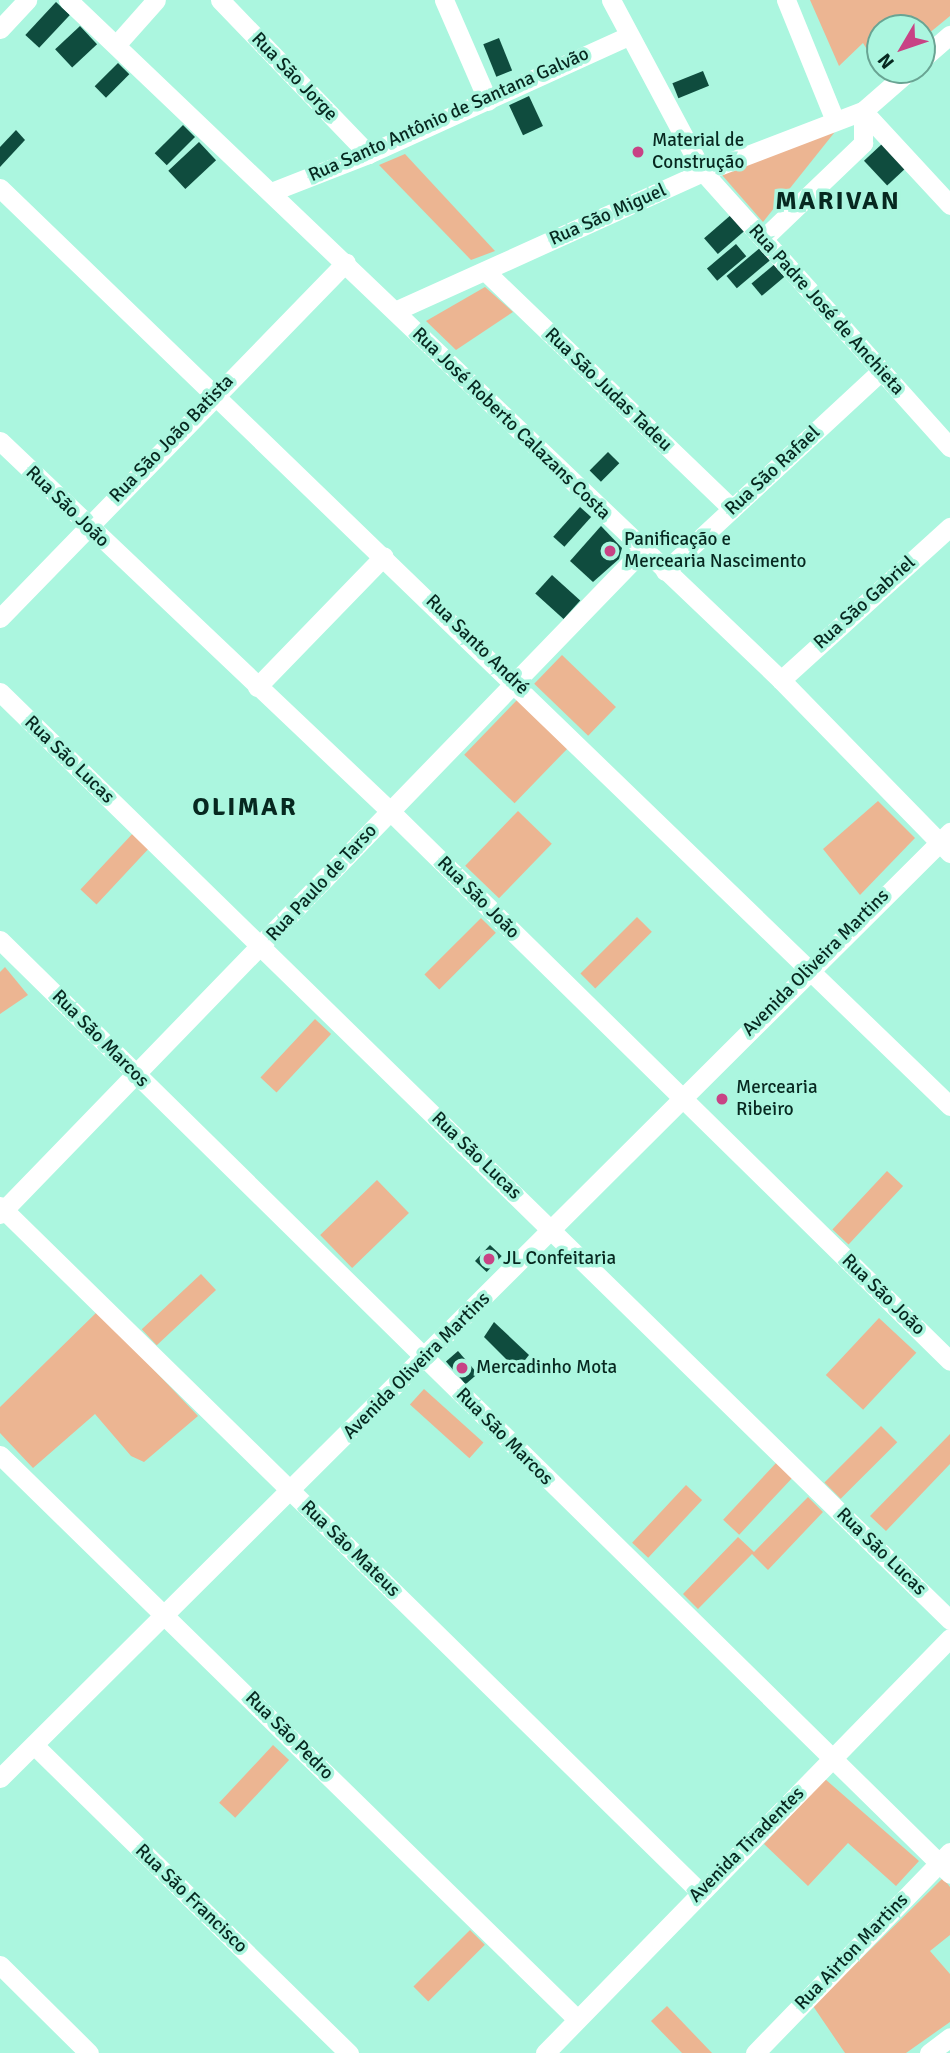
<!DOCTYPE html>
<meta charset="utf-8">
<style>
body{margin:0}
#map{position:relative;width:950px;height:2053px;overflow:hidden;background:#abf6df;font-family:Signika,sans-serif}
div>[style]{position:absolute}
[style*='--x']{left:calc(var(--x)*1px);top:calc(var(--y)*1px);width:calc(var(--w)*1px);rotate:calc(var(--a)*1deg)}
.green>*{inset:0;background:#ecb592;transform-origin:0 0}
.building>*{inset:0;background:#0f4c3e;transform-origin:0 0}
.street>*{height:19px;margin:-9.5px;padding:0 9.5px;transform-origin:9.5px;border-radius:9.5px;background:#fff}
.dots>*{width:19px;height:19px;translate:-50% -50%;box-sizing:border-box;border:4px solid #abf6df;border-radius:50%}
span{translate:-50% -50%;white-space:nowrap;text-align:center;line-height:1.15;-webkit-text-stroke:7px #abf6df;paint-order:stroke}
.street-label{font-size:19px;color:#072820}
.poi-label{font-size:19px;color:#072820}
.left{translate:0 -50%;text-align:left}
.district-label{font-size:26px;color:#072820;font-weight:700;letter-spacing:2px}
.north{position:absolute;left:866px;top:14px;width:70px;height:70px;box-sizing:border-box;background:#abf6df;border:2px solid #69a493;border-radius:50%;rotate:231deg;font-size:19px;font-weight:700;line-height:28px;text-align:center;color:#072820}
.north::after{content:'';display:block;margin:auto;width:24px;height:32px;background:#c84385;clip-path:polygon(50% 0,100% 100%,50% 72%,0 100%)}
</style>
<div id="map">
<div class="green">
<div style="clip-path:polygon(810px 0,950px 0,950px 16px,922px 39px,922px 28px,880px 28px,881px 72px,863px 43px,839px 66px)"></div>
<div style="clip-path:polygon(838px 128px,763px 222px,722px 175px)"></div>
<div style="clip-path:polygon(405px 154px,495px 251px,471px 260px,379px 165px)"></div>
<div style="clip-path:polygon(485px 287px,513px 312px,456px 350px,426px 321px)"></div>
<div style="left:562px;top:655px;width:75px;height:40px;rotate:44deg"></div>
<div style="left:517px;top:700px;width:70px;height:76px;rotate:44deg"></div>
<div style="clip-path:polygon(878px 801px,915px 838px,860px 895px,823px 849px)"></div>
<div style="left:518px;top:811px;width:47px;height:76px;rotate:44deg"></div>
<div style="left:135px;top:831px;width:22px;height:80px;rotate:43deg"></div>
<div style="left:637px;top:917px;width:21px;height:80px;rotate:45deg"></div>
<div style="left:481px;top:918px;width:21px;height:80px;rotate:45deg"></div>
<div style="clip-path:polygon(5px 967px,28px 995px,0 1014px,0 972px)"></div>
<div style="left:315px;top:1019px;width:22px;height:80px;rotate:43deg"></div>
<div style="left:887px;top:1171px;width:22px;height:80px;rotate:43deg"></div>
<div style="left:377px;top:1180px;width:46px;height:79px;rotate:46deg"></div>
<div style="left:201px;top:1274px;width:22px;height:81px;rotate:47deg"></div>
<div style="clip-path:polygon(98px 1311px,198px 1416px,144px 1462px,131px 1456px,95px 1414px,33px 1468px,0 1433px,0 1407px)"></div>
<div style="left:879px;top:1318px;width:51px;height:78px;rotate:43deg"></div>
<div style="left:424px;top:1389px;width:80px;height:21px;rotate:42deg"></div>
<div style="left:881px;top:1426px;width:23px;height:80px;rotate:45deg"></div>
<div style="clip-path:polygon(950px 1434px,950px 1464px,886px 1531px,870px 1516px)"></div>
<div style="left:777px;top:1462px;width:22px;height:79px;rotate:43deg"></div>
<div style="left:686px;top:1485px;width:22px;height:79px;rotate:43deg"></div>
<div style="clip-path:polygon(808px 1497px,823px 1512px,768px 1570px,752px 1554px,698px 1609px,683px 1594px,738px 1537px,754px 1552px)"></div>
<div style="left:273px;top:1745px;width:22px;height:79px;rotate:43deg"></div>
<div style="clip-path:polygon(825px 1779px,919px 1861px,896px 1886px,848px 1843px,808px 1886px,764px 1844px)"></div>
<div style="clip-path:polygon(943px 1878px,950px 1887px,950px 1935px,930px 1951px,950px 1974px,950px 2022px,906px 2053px,845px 2053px,813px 2006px)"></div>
<div style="left:470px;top:1930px;width:21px;height:80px;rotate:45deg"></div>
<div style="clip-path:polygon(667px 2006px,712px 2053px,682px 2053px,651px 2021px)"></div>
</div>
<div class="building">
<div style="left:56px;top:2px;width:19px;height:45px;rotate:43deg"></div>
<div style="left:80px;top:26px;width:25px;height:34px;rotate:47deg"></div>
<div style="left:499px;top:38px;width:35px;height:17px;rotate:68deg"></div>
<div style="left:118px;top:63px;width:16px;height:33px;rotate:45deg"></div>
<div style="left:703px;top:71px;width:16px;height:33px;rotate:68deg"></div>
<div style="left:529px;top:96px;width:33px;height:22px;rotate:65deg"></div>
<div style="left:183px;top:125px;width:17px;height:40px;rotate:45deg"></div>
<div style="clip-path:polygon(16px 130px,25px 140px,0 167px,0 147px)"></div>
<div style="left:199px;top:142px;width:25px;height:42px;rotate:47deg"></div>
<div style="left:883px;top:143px;width:34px;height:26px;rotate:47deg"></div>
<div style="left:732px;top:214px;width:21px;height:37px;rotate:49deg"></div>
<div style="left:736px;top:244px;width:16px;height:38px;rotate:50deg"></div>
<div style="left:761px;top:247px;width:16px;height:45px;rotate:50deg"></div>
<div style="left:776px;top:263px;width:16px;height:32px;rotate:50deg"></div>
<div style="left:608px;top:452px;width:16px;height:26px;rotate:45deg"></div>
<div style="left:580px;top:507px;width:15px;height:40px;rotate:42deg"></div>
<div style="clip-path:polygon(601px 526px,622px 548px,619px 559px,593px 582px,570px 561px)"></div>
<div style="left:552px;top:575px;width:38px;height:25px;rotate:42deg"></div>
<div style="left:490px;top:1245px;width:16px;height:22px;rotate:43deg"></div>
<div style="clip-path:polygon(494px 1322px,529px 1355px,517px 1370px,484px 1337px)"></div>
<div style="left:458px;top:1351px;width:30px;height:16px;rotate:49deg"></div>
</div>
<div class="street">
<div style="--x:68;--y:0;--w:985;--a:43.64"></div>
<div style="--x:781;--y:680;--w:242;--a:45.7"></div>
<div style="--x:220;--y:0;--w:214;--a:46.1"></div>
<div style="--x:444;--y:0;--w:110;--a:66.5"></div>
<div style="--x:611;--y:0;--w:195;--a:61.9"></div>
<div style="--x:703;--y:172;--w:370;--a:48.1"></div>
<div style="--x:786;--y:0;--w:127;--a:67.9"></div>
<div style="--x:0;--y:29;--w:40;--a:-47"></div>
<div style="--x:116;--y:45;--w:60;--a:-48.4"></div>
<div style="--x:922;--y:59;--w:37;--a:-41"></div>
<div style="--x:863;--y:111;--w:128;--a:47.2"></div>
<div style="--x:0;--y:188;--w:1321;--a:44.02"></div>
<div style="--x:271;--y:192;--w:104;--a:-21.4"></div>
<div style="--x:368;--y:154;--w:283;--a:-24.4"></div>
<div style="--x:763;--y:239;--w:139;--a:-43.8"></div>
<div style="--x:863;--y:143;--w:32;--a:-90"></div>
<div style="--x:485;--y:271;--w:343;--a:43.9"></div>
<div style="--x:395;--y:311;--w:338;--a:-24.3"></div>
<div style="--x:703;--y:172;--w:171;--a:-20.9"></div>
<div style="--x:863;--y:111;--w:62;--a:-41.1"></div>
<div style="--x:0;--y:441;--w:536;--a:43.49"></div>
<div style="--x:389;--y:810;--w:786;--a:44.48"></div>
<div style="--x:665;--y:571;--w:294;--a:-42.8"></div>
<div style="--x:0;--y:618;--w:496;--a:-45.8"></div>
<div style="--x:781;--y:680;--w:228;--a:-42.2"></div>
<div style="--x:257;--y:687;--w:182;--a:-45.9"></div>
<div style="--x:0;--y:692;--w:1328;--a:44.33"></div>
<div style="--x:0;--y:940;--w:1332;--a:44.51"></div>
<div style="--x:0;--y:1206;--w:980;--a:44.42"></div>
<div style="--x:0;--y:1214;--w:924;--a:-45.92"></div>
<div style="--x:0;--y:1455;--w:807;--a:44.35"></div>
<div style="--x:34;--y:1745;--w:441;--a:44.4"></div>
<div style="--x:0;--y:1778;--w:1341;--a:-44.88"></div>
<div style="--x:0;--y:1965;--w:125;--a:44.7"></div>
<div style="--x:545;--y:2053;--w:580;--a:-45.7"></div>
<div style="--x:755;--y:2053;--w:280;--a:-45.9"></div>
<div style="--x:929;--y:2053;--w:26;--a:-37"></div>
</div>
<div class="dots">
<div style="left:638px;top:152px;background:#c84385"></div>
<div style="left:610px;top:551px;background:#c84385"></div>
<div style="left:722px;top:1099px;background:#c84385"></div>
<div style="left:489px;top:1259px;background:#c84385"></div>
<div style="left:462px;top:1368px;background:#c84385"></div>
</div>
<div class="street-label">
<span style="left:294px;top:77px;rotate:46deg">Rua São Jorge</span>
<span style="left:449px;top:115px;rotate:-24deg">Rua Santo Antônio de Santana Galvão</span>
<span style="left:608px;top:215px;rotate:-24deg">Rua São Miguel</span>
<span style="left:826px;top:310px;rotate:48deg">Rua Padre José de Anchieta</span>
<span style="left:608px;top:390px;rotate:44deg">Rua São Judas Tadeu</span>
<span style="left:511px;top:424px;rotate:44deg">Rua José Roberto Calazans Costa</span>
<span style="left:172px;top:439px;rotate:-46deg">Rua São João Batista</span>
<span style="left:773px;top:471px;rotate:-43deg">Rua São Rafael</span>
<span style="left:67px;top:507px;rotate:44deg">Rua São João</span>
<span style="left:865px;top:603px;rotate:-42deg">Rua São Gabriel</span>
<span style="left:477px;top:645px;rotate:44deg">Rua Santo André</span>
<span style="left:69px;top:760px;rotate:44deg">Rua São Lucas</span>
<span style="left:322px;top:883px;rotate:-47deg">Rua Paulo de Tarso</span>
<span style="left:478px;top:898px;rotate:45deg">Rua São João</span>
<span style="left:816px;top:963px;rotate:-45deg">Avenida Oliveira Martins</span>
<span style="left:100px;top:1039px;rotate:45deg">Rua São Marcos</span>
<span style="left:476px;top:1156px;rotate:44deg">Rua São Lucas</span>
<span style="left:883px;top:1295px;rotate:44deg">Rua São João</span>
<span style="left:417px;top:1366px;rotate:-45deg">Avenida Oliveira Martins</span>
<span style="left:504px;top:1437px;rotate:45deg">Rua São Marcos</span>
<span style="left:350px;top:1549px;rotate:44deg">Rua São Mateus</span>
<span style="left:881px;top:1552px;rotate:44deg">Rua São Lucas</span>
<span style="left:289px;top:1736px;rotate:45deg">Rua São Pedro</span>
<span style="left:747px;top:1845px;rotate:-45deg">Avenida Tiradentes</span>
<span style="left:191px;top:1899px;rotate:44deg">Rua São Francisco</span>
<span style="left:852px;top:1952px;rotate:-46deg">Rua Airton Martins</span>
</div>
<div class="poi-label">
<span class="left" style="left:652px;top:152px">Material de<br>Construção</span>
<span class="left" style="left:624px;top:551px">Panificação e<br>Mercearia Nascimento</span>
<span class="left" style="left:736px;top:1099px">Mercearia<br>Ribeiro</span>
<span class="left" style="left:503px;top:1259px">JL Confeitaria</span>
<span class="left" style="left:476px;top:1368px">Mercadinho Mota</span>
</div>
<div class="district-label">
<span style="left:838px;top:202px">MARIVAN</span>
<span style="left:245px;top:808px">OLIMAR</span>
</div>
<div class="north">N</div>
</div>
